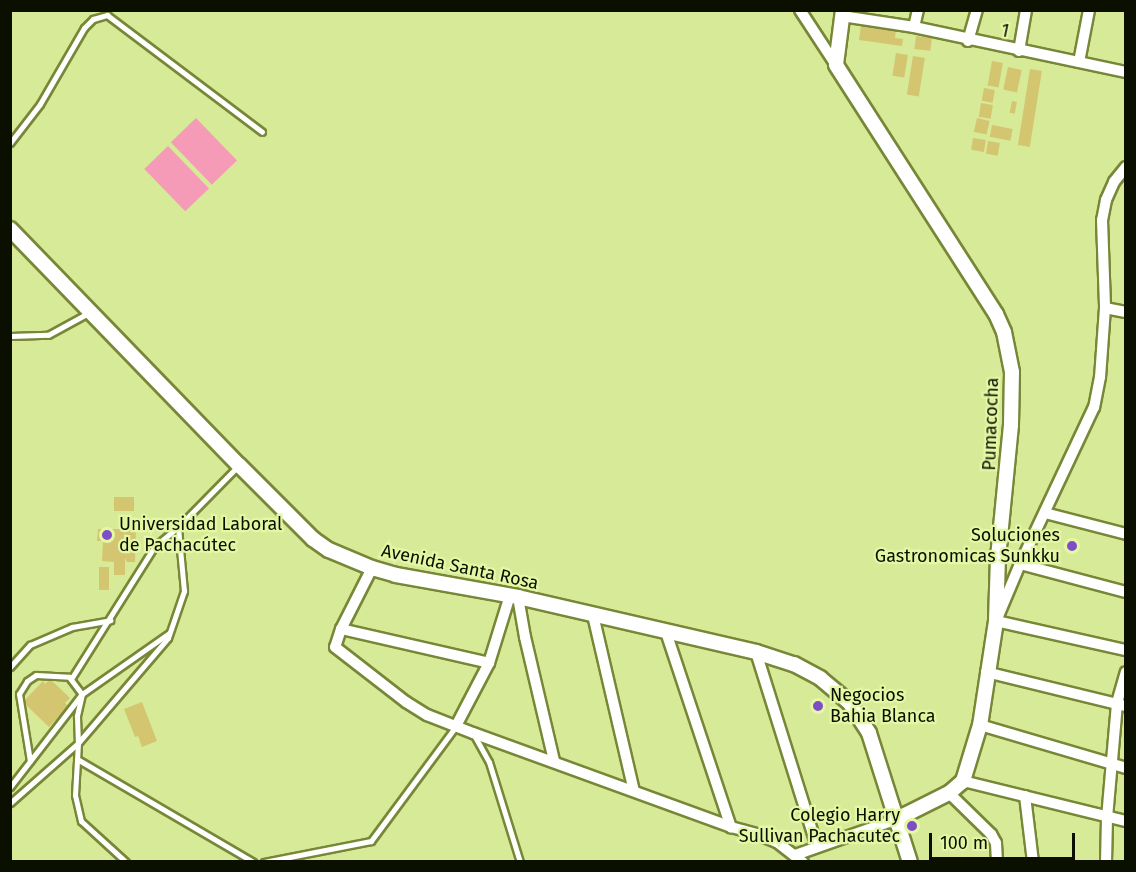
<!DOCTYPE html>
<meta charset="utf-8">
<style>
body{margin:0}
#map{position:relative;width:1136px;height:872px;overflow:hidden;background:#d7ea97;font-family:"Fira Sans",sans-serif}
div>[style]{position:absolute}
[style*='--x']{left:calc(var(--x)*1px);top:calc(var(--y)*1px);width:calc(var(--w)*1px);rotate:calc(var(--a)*1deg)}
.green>*{inset:0;background:#f59bb8;transform-origin:0 0}
.building>*{inset:0;background:#d4c570;transform-origin:0 0}
.roads{filter:drop-shadow(2px 0 #778737) drop-shadow(-2px 0 #778737) drop-shadow(0 2px #778737) drop-shadow(0 -2px #778737)}
.lane>*{height:5px;margin:-2.5px;padding:0 2.5px;transform-origin:2.5px;border-radius:2.5px;background:#fff}
.street>*{height:10px;margin:-5px;padding:0 5px;transform-origin:5px;border-radius:5px;background:#fff}
.secondary>*{height:14px;margin:-7px;padding:0 7px;transform-origin:7px;border-radius:7px;background:#fff}
.dots>*{width:16px;height:16px;translate:-50% -50%;box-sizing:border-box;border:3px solid #e4f7a4;border-radius:50%}
span{translate:-50% -50%;white-space:nowrap;text-align:center;line-height:1.15;-webkit-text-stroke:4.5px #e4f7a4;paint-order:stroke}
.street-label{font-size:18px;color:#0b0f00}
.poi-label{font-size:18px;color:#0b0f00}
.left{translate:0 -50%;text-align:left}
.right{translate:-100% -50%;text-align:right}
.frame{position:absolute;inset:0;border:12px solid #0b0f00;pointer-events:none}
.scale{position:absolute;left:929px;top:833px;width:146px;height:27px;box-sizing:border-box;border:3px solid #0b0f00;border-top:0;padding-left:8px;font-size:18px;line-height:21px;white-space:nowrap;color:#0b0f00;-webkit-text-stroke:4px #e4f7a4;paint-order:stroke}
</style>
<div id="map">
<div class="green">
<div style="left:196px;top:118px;width:59px;height:35px;rotate:46deg"></div>
<div style="left:168px;top:146px;width:59px;height:33px;rotate:46deg"></div>
</div>
<div class="building">
<div style="clip-path:polygon(861px 25px,896px 29px,895px 38px,903px 39px,902px 46px,859px 40px)"></div>
<div style="left:916px;top:36px;width:16px;height:13px;rotate:7deg"></div>
<div style="left:896px;top:53px;width:12px;height:23px;rotate:9deg"></div>
<div style="left:913px;top:56px;width:12px;height:39px;rotate:9deg"></div>
<div style="left:992px;top:61px;width:11px;height:25px;rotate:10deg"></div>
<div style="left:1008px;top:67px;width:14px;height:23px;rotate:12deg"></div>
<div style="left:1030px;top:69px;width:12px;height:77px;rotate:9deg"></div>
<div style="left:984px;top:88px;width:11px;height:13px;rotate:10deg"></div>
<div style="left:1012px;top:101px;width:5px;height:12px;rotate:11deg"></div>
<div style="left:981px;top:103px;width:12px;height:14px;rotate:9deg"></div>
<div style="left:977px;top:118px;width:13px;height:14px;rotate:13deg"></div>
<div style="left:992px;top:125px;width:21px;height:12px;rotate:11deg"></div>
<div style="left:973px;top:138px;width:13px;height:12px;rotate:9deg"></div>
<div style="left:988px;top:141px;width:12px;height:13px;rotate:9deg"></div>
<div style="left:114px;top:497px;width:20px;height:14px"></div>
<div style="clip-path:polygon(128px 527px,136px 527px,135px 562px,127px 562px,125px 558px,125px 575px,114px 575px,114px 562px,102px 561px,103px 541px,97px 541px,98px 529px,128px 529px)"></div>
<div style="left:99px;top:567px;width:10px;height:23px"></div>
<div style="clip-path:polygon(50px 679px,70px 698px,65px 703px,68px 706px,49px 727px,23px 702px,43px 681px,45px 684px)"></div>
<div style="clip-path:polygon(142px 702px,157px 741px,142px 747px,138px 736px,135px 737px,124px 709px)"></div>
</div>
<div class="roads">
<div class="lane">
<div style="--x:10;--y:143;--w:49;--a:-52.4"></div>
<div style="--x:40;--y:104;--w:88;--a:-59.9"></div>
<div style="--x:84;--y:28;--w:13;--a:-45"></div>
<div style="--x:93;--y:19;--w:15;--a:-16"></div>
<div style="--x:107;--y:15;--w:194;--a:37"></div>
<div style="--x:10;--y:336;--w:38;--a:-2"></div>
<div style="--x:48;--y:335;--w:48;--a:-28.7"></div>
<div style="--x:10;--y:667;--w:30;--a:-48"></div>
<div style="--x:30;--y:645;--w:46;--a:-23.2"></div>
<div style="--x:72;--y:627;--w:39;--a:-10"></div>
<div style="--x:71;--y:679;--w:156;--a:-57.8"></div>
<div style="--x:154;--y:547;--w:31;--a:-40"></div>
<div style="--x:474;--y:735;--w:31;--a:61"></div>
<div style="--x:489;--y:762;--w:105;--a:72.8"></div>
<div style="--x:77;--y:759;--w:204;--a:30.3"></div>
<div style="--x:30;--y:761;--w:68;--a:-99.3"></div>
<div style="--x:19;--y:694;--w:15;--a:-58"></div>
<div style="--x:27;--y:681;--w:11;--a:-34"></div>
<div style="--x:36;--y:675;--w:33;--a:3"></div>
<div style="--x:69;--y:677;--w:21;--a:53"></div>
<div style="--x:82;--y:694;--w:23;--a:103"></div>
<div style="--x:77;--y:716;--w:27;--a:88"></div>
<div style="--x:78;--y:743;--w:52;--a:93.3"></div>
<div style="--x:75;--y:795;--w:27;--a:77"></div>
<div style="--x:81;--y:821;--w:61;--a:42.3"></div>
<div style="--x:10;--y:787;--w:118;--a:-52.3"></div>
<div style="--x:82;--y:694;--w:106;--a:-35"></div>
<div style="--x:10;--y:803;--w:91;--a:-41.4"></div>
<div style="--x:78;--y:743;--w:138;--a:-49.4"></div>
<div style="--x:168;--y:638;--w:50;--a:-71.2"></div>
<div style="--x:184;--y:591;--w:64;--a:-95.4"></div>
<div style="--x:178;--y:527;--w:86;--a:-45.5"></div>
<div style="--x:264;--y:862;--w:109;--a:-11.1"></div>
<div style="--x:371;--y:841;--w:143;--a:-53.5"></div>
</div>
<div class="street">
<div style="--x:800;--y:10;--w:66;--a:56.8"></div>
<div style="--x:842;--y:16;--w:73;--a:8.7"></div>
<div style="--x:914;--y:27;--w:217;--a:12"></div>
<div style="--x:914;--y:27;--w:17;--a:-77"></div>
<div style="--x:968;--y:41;--w:32;--a:-74"></div>
<div style="--x:1019;--y:51;--w:42;--a:-80.3"></div>
<div style="--x:1079;--y:62;--w:53;--a:-79.1"></div>
<div style="--x:1126;--y:167;--w:19;--a:129"></div>
<div style="--x:1114;--y:182;--w:20;--a:114"></div>
<div style="--x:1106;--y:200;--w:20;--a:101"></div>
<div style="--x:1102;--y:220;--w:88;--a:88"></div>
<div style="--x:1105;--y:308;--w:69;--a:94.1"></div>
<div style="--x:1100;--y:377;--w:31;--a:101"></div>
<div style="--x:1094;--y:407;--w:174;--a:115.2"></div>
<div style="--x:1020;--y:564;--w:62;--a:112.8"></div>
<div style="--x:996;--y:621;--w:133;--a:12.6"></div>
<div style="--x:1105;--y:308;--w:21;--a:11"></div>
<div style="--x:1045;--y:513;--w:84;--a:14.5"></div>
<div style="--x:1020;--y:564;--w:110;--a:14.8"></div>
<div style="--x:372;--y:568;--w:68;--a:116.9"></div>
<div style="--x:341;--y:629;--w:19;--a:108"></div>
<div style="--x:335;--y:647;--w:90;--a:37.8"></div>
<div style="--x:406;--y:702;--w:25;--a:32"></div>
<div style="--x:427;--y:715;--w:49;--a:21.4"></div>
<div style="--x:473;--y:733;--w:275;--a:20"></div>
<div style="--x:731;--y:827;--w:27;--a:15"></div>
<div style="--x:757;--y:834;--w:22;--a:22"></div>
<div style="--x:777;--y:842;--w:33;--a:38"></div>
<div style="--x:518;--y:597;--w:41;--a:80.1"></div>
<div style="--x:525;--y:637;--w:127;--a:76.8"></div>
<div style="--x:593;--y:615;--w:181;--a:76.9"></div>
<div style="--x:341;--y:629;--w:152;--a:12.9"></div>
<div style="--x:666;--y:632;--w:206;--a:71.6"></div>
<div style="--x:756;--y:652;--w:204;--a:72.6"></div>
<div style="--x:986;--y:672;--w:144;--a:13.7"></div>
<div style="--x:980;--y:725;--w:152;--a:16.4"></div>
<div style="--x:456;--y:726;--w:71;--a:-62.4"></div>
<div style="--x:489;--y:663;--w:71;--a:-72.8"></div>
<div style="--x:963;--y:781;--w:168;--a:13.8"></div>
<div style="--x:949;--y:793;--w:59;--a:44.3"></div>
<div style="--x:991;--y:834;--w:10;--a:61"></div>
<div style="--x:996;--y:843;--w:19;--a:87"></div>
<div style="--x:1025;--y:796;--w:66;--a:83.1"></div>
<div style="--x:795;--y:855;--w:108;--a:-19.4"></div>
<div style="--x:1106;--y:862;--w:44;--a:-88.7"></div>
<div style="--x:1107;--y:818;--w:115;--a:-85"></div>
<div style="--x:1117;--y:703;--w:32;--a:-74"></div>
</div>
<div class="secondary">
<div style="--x:843;--y:10;--w:55;--a:97.3"></div>
<div style="--x:836;--y:65;--w:296;--a:57.3"></div>
<div style="--x:996;--y:314;--w:20;--a:66"></div>
<div style="--x:1004;--y:332;--w:41;--a:78.7"></div>
<div style="--x:1012;--y:372;--w:53;--a:91.1"></div>
<div style="--x:1011;--y:425;--w:133;--a:95.6"></div>
<div style="--x:998;--y:557;--w:64;--a:91.8"></div>
<div style="--x:996;--y:621;--w:105;--a:98.7"></div>
<div style="--x:980;--y:725;--w:59;--a:106.9"></div>
<div style="--x:963;--y:781;--w:18;--a:139"></div>
<div style="--x:949;--y:793;--w:58;--a:153.4"></div>
<div style="--x:10;--y:229;--w:329;--a:45.9"></div>
<div style="--x:239;--y:465;--w:105;--a:45"></div>
<div style="--x:313;--y:539;--w:19;--a:35"></div>
<div style="--x:329;--y:550;--w:47;--a:22.7"></div>
<div style="--x:372;--y:568;--w:25;--a:16"></div>
<div style="--x:396;--y:575;--w:124;--a:10.2"></div>
<div style="--x:518;--y:597;--w:244;--a:13"></div>
<div style="--x:756;--y:652;--w:40;--a:18"></div>
<div style="--x:794;--y:664;--w:30;--a:28"></div>
<div style="--x:820;--y:678;--w:38;--a:40"></div>
<div style="--x:849;--y:702;--w:37;--a:57"></div>
<div style="--x:869;--y:733;--w:135;--a:72.4"></div>
</div>
</div>
<div class="dots">
<div style="left:107px;top:535px;background:#7f4ec6"></div>
<div style="left:1072px;top:546px;background:#7f4ec6"></div>
<div style="left:818px;top:706px;background:#7f4ec6"></div>
<div style="left:912px;top:826px;background:#7f4ec6"></div>
</div>
<div class="street-label">
<span style="left:1005px;top:31px;rotate:12deg">1</span>
<span style="left:991px;top:424px;rotate:-88deg">Pumacocha</span>
<span style="left:460px;top:567px;rotate:12deg">Avenida Santa Rosa</span>
</div>
<div class="poi-label">
<span class="left" style="left:119px;top:535px">Universidad Laboral<br>de Pachacútec</span>
<span class="right" style="left:1060px;top:546px">Soluciones<br>Gastronomicas Sunkku</span>
<span class="left" style="left:830px;top:706px">Negocios<br>Bahia Blanca</span>
<span class="right" style="left:900px;top:826px">Colegio Harry<br>Sullivan Pachacutec</span>
</div>
<div class="frame"></div>
<div class="scale">100 m</div>
</div>
